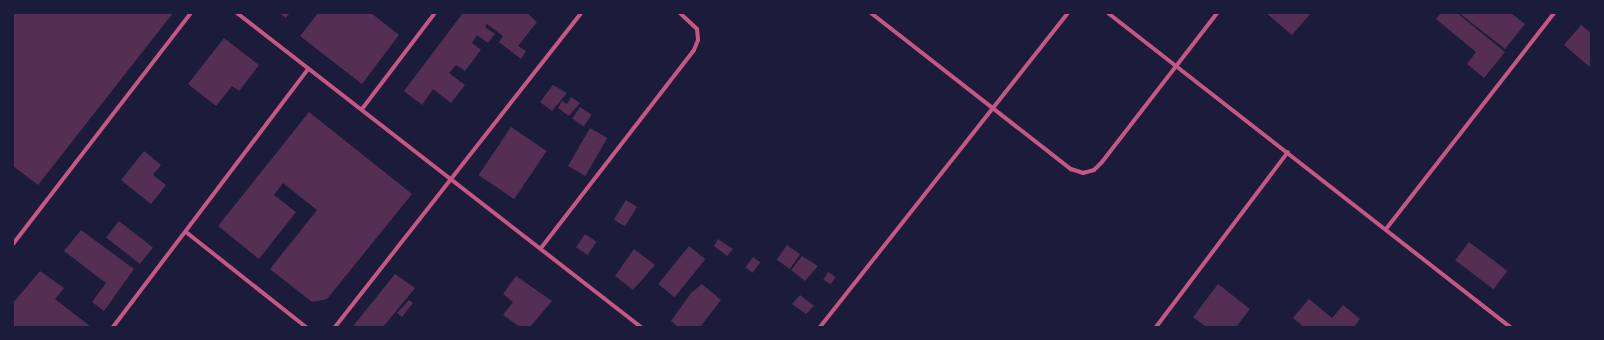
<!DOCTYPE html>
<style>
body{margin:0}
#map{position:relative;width:1604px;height:340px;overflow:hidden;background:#1b1b3a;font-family:"Titillium Web",sans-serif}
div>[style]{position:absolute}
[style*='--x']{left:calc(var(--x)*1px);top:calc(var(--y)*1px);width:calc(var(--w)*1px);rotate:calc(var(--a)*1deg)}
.building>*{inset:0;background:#542f53;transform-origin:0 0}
.minor>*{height:4px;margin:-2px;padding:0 2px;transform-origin:2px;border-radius:2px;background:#c65784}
span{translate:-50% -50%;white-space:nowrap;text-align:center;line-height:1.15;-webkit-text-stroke:4px #1b1b3a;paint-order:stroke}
.frame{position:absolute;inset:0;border:14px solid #1b1b3a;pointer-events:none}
</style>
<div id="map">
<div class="building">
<div style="clip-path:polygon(13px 13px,173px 13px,38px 185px,13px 166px)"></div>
<div style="clip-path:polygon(279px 13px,290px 13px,286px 18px)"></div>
<div style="clip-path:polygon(318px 13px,371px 13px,399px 35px,362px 84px,300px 36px)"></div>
<div style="clip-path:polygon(463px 13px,531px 13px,529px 15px,537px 22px,518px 46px,526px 51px,521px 59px,499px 42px,503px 36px,487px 24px,485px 27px,495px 34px,488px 43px,477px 35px,472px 43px,481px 50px,465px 71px,456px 65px,449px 73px,465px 85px,451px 103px,433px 89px,422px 105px,404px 91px)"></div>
<div style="clip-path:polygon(1266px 13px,1311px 13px,1292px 35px)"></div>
<div style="clip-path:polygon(1441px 13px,1457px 13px,1505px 52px,1484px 78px,1467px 64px,1476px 52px,1436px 19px)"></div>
<div style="clip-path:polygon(1459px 13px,1511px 13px,1525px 24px,1505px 49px)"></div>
<div style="clip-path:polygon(1581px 25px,1591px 33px,1591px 68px,1564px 45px)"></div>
<div style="clip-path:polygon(224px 38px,259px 65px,239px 91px,232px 86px,216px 106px,188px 84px)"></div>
<div style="clip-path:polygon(553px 85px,567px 93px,552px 111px,540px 102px)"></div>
<div style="clip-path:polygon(571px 97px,580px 103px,569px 116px,558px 108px,562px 101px,567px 104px)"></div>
<div style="left:580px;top:107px;width:14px;height:14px;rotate:34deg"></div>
<div style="clip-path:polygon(309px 112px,412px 194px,327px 299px,312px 302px,270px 269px,317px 210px,283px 183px,274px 195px,296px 212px,259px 259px,218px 226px)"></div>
<div style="left:511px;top:127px;width:43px;height:58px;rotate:34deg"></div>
<div style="left:590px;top:128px;width:20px;height:44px;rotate:30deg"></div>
<div style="clip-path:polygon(144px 151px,161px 165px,153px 175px,166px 185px,151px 204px,121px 180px)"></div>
<div style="left:626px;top:200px;width:13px;height:23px;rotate:32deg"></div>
<div style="left:119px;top:221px;width:43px;height:21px;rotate:38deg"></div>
<div style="clip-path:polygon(81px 230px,134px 269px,104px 311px,92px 302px,106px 283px,64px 251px)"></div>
<div style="left:585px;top:234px;width:14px;height:16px;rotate:34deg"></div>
<div style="clip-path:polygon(718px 239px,733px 249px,727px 256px,714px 246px)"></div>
<div style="left:1469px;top:242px;width:48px;height:23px;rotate:37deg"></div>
<div style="left:787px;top:245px;width:16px;height:18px;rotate:35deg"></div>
<div style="left:689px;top:246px;width:21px;height:49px;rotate:39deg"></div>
<div style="clip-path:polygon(634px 249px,655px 265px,633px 290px,615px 276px)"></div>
<div style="clip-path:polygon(802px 256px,818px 266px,805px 281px,791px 270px)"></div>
<div style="left:753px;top:257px;width:9px;height:13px;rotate:36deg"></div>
<div style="clip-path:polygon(40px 271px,64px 288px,55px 299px,91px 327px,13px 327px,13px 303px)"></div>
<div style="left:828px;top:272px;width:9px;height:9px;rotate:32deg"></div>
<div style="clip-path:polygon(395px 274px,415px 288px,383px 327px,356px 327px,354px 325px)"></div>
<div style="clip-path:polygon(516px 276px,552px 301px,530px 327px,520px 327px,503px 315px,513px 302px,503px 294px)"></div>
<div style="clip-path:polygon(702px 284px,721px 300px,700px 327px,678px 327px,671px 321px,691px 293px)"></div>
<div style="clip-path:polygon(1218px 284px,1250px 309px,1236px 327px,1206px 327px,1193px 317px)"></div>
<div style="clip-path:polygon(800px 295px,814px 306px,806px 314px,792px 304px)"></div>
<div style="clip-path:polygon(1309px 299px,1332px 318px,1343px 305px,1360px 319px,1354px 327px,1304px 327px,1293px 318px)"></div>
<div style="clip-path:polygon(409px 300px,413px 303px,402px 317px,397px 313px)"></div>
</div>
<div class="minor">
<div style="--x:237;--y:13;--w:512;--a:37.86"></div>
<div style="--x:871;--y:13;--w:254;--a:38"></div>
<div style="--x:1071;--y:169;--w:13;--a:18"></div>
<div style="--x:1083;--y:173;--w:11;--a:-15"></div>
<div style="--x:1094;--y:170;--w:11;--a:-45"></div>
<div style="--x:1102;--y:162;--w:188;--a:-52.3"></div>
<div style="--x:1108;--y:13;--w:510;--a:37.99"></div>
<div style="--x:362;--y:109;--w:121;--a:-52.8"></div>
<div style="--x:1386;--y:229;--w:274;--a:-52.1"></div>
<div style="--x:186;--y:232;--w:153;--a:38.4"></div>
<div style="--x:13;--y:244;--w:292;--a:-52.4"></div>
<div style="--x:541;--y:248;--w:250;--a:-52.3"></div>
<div style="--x:694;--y:50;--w:11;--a:-68"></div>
<div style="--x:698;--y:40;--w:11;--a:-95"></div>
<div style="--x:697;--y:29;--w:23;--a:-137"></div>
<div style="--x:113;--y:327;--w:323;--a:-52.9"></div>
<div style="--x:335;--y:327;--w:399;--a:-51.9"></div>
<div style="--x:820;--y:327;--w:400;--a:-51.7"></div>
<div style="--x:1156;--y:327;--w:219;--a:-53"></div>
</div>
<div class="frame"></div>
</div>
